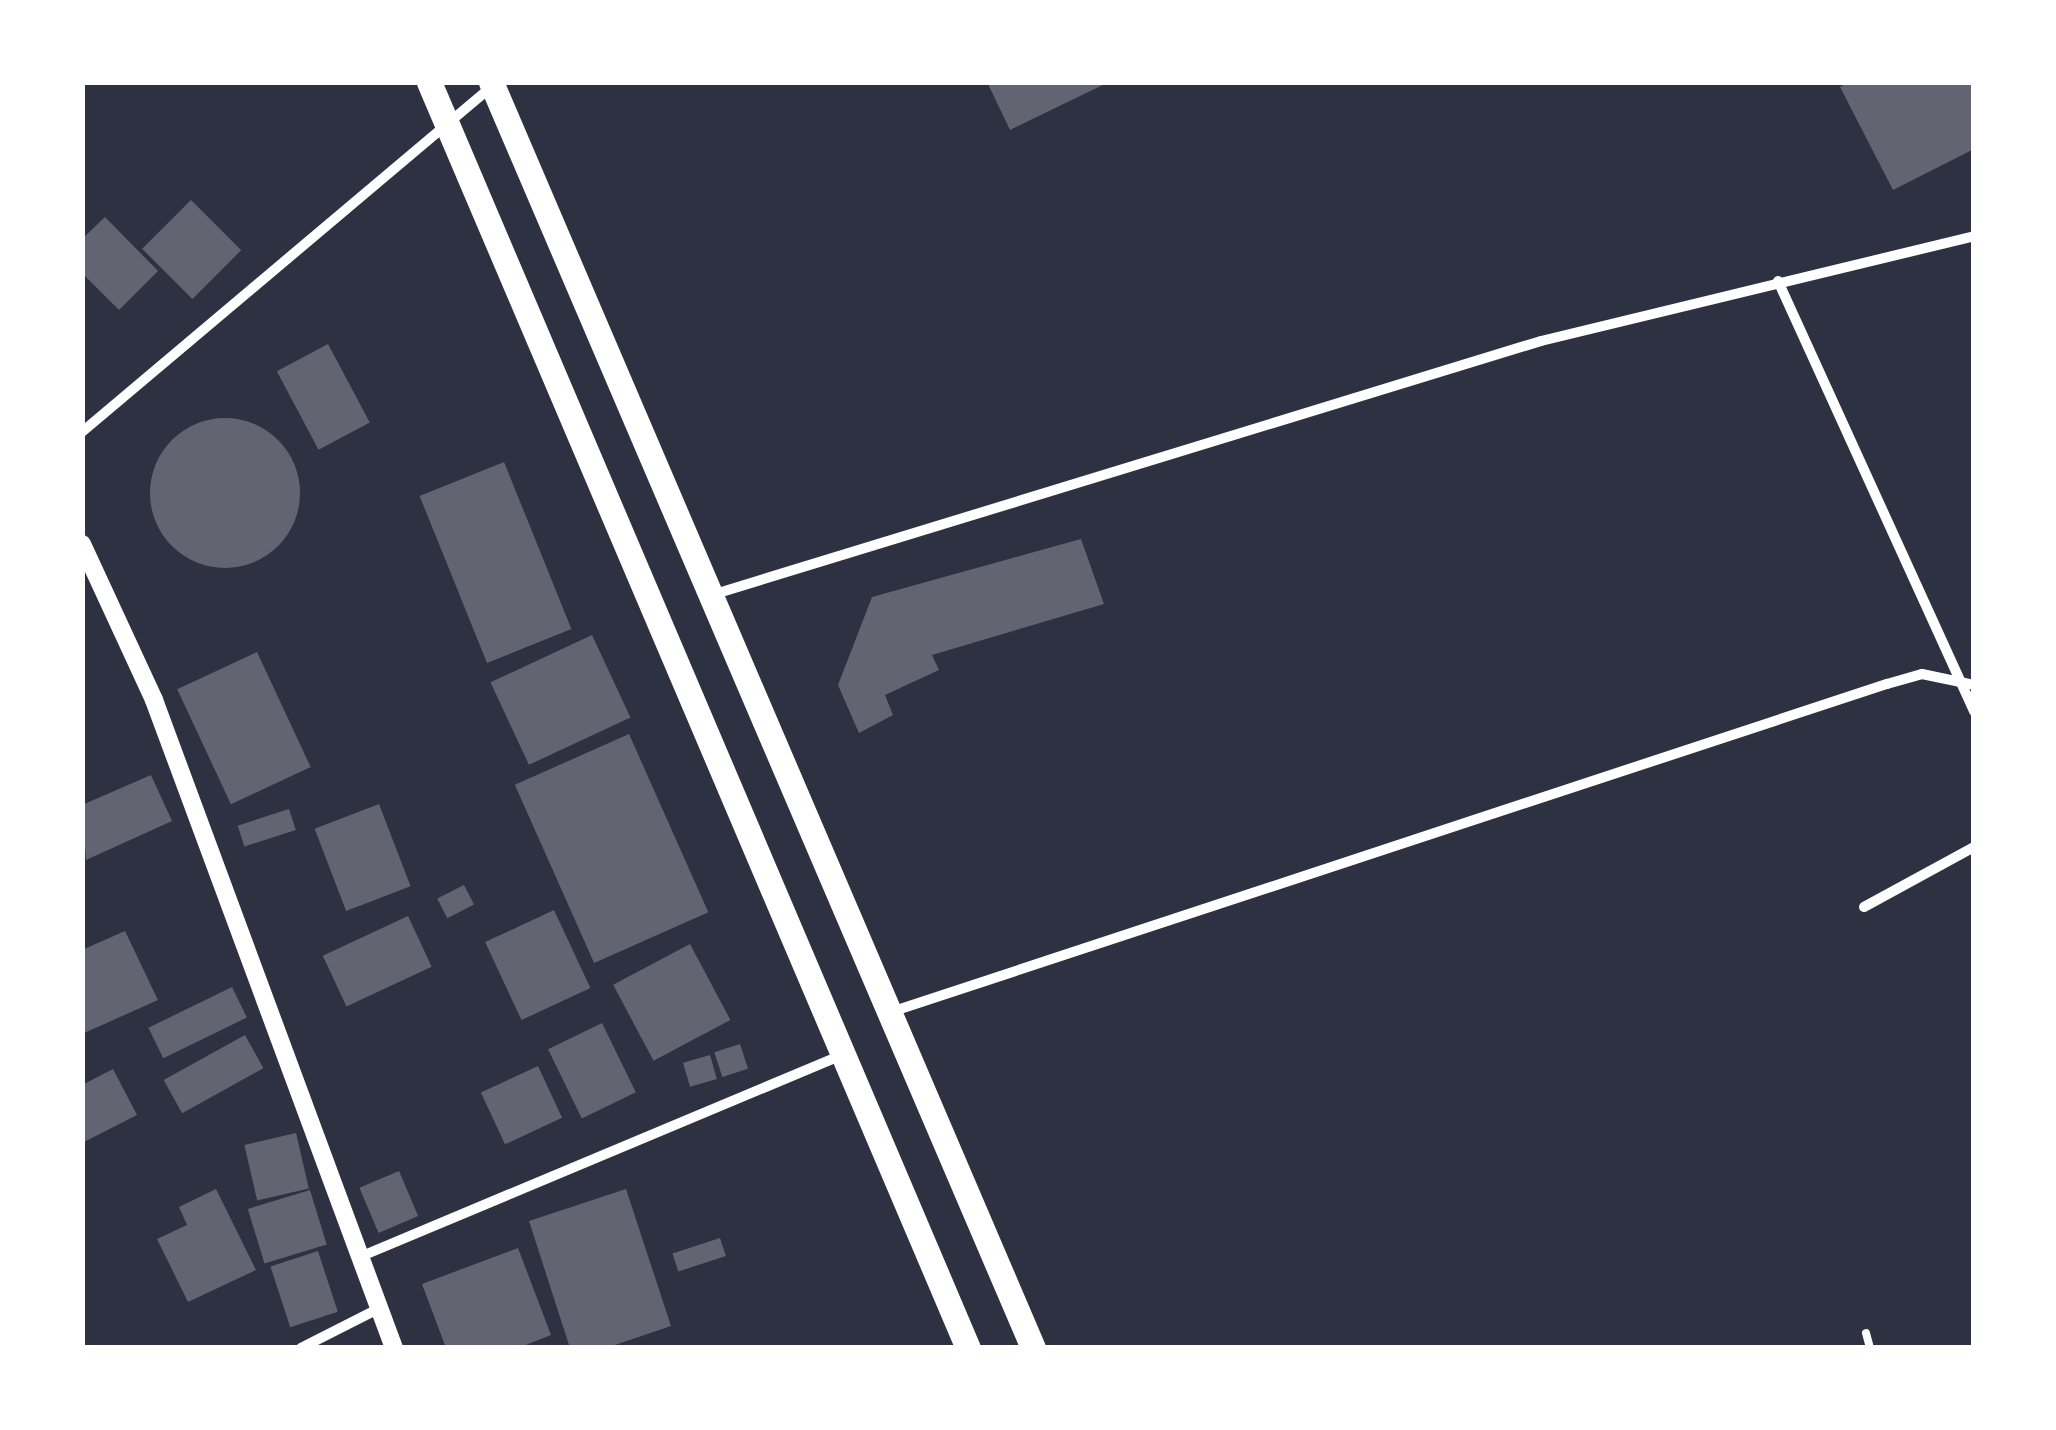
<!DOCTYPE html>
<style>
body{margin:0}
#map{position:relative;width:2056px;height:1430px;overflow:hidden;background:#2d3142;font-family:"Varela Round",sans-serif}
div>[style]{position:absolute}
[style*='--x']{left:calc(var(--x)*1px);top:calc(var(--y)*1px);width:calc(var(--w)*1px);rotate:calc(var(--a)*1deg)}
.building>*{inset:0;background:#626471;transform-origin:0 0}
.round{border-radius:50%}
.service>*{height:8px;margin:-4px;padding:0 4px;transform-origin:4px;border-radius:4px;background:#fff}
.minor>*{height:10px;margin:-5px;padding:0 5px;transform-origin:5px;border-radius:5px;background:#fff}
.tertiary>*{height:18px;margin:-9px;padding:0 9px;transform-origin:9px;border-radius:9px;background:#fff}
.primary>*{height:25px;margin:-12.5px;padding:0 12.5px;transform-origin:12.5px;border-radius:12.5px;background:#fff}
span{translate:-50% -50%;white-space:nowrap;text-align:center;line-height:1.15;-webkit-text-stroke:10px #fff;paint-order:stroke}
.frame{position:absolute;inset:0;border:85px solid #fff;pointer-events:none}
</style>
<div id="map">
<div class="building">
<div style="clip-path:polygon(987px 82px,1109px 82px,1010px 130px)"></div>
<div style="clip-path:polygon(1849px 82px,1971px 82px,1974px 149px,1893px 190px,1840px 87px)"></div>
<div style="left:191px;top:200px;width:71px;height:69px;rotate:45deg"></div>
<div style="clip-path:polygon(105px 217px,158px 271px,119px 310px,82px 273px,82px 239px)"></div>
<div style="left:328px;top:344px;width:89px;height:58px;rotate:62deg"></div>
<div class="round" style="left:150px;top:418px;width:150px;height:150px"></div>
<div style="left:504px;top:462px;width:180px;height:91px;rotate:68deg"></div>
<div style="clip-path:polygon(1081px 539px,1104px 604px,932px 655px,939px 670px,885px 695px,893px 715px,859px 733px,838px 685px,872px 597px)"></div>
<div style="left:592px;top:635px;width:91px;height:112px;rotate:65deg"></div>
<div style="left:257px;top:652px;width:127px;height:88px;rotate:65deg"></div>
<div style="left:629px;top:734px;width:195px;height:125px;rotate:66deg"></div>
<div style="clip-path:polygon(151px 775px,172px 821px,86px 860px,82px 805px)"></div>
<div style="left:379px;top:804px;width:88px;height:69px;rotate:69deg"></div>
<div style="left:289px;top:809px;width:22px;height:54px;rotate:72deg"></div>
<div style="left:464px;top:885px;width:22px;height:30px;rotate:63deg"></div>
<div style="left:554px;top:910px;width:86px;height:76px;rotate:65deg"></div>
<div style="left:408px;top:916px;width:56px;height:94px;rotate:65deg"></div>
<div style="clip-path:polygon(125px 931px,158px 1000px,82px 1034px,82px 950px)"></div>
<div style="left:690px;top:944px;width:86px;height:87px;rotate:62deg"></div>
<div style="left:232px;top:987px;width:34px;height:93px;rotate:64deg"></div>
<div style="left:602px;top:1023px;width:77px;height:60px;rotate:64deg"></div>
<div style="left:245px;top:1035px;width:38px;height:93px;rotate:61deg"></div>
<div style="left:740px;top:1044px;width:26px;height:27px;rotate:72deg"></div>
<div style="left:710px;top:1055px;width:25px;height:28px;rotate:74deg"></div>
<div style="left:538px;top:1066px;width:57px;height:63px;rotate:65deg"></div>
<div style="clip-path:polygon(113px 1069px,137px 1115px,82px 1143px,82px 1085px)"></div>
<div style="left:296px;top:1133px;width:57px;height:53px;rotate:77deg"></div>
<div style="left:399px;top:1171px;width:49px;height:43px;rotate:67deg"></div>
<div style="clip-path:polygon(216px 1189px,256px 1270px,188px 1302px,157px 1239px,187px 1225px,179px 1207px)"></div>
<div style="clip-path:polygon(626px 1189px,671px 1326px,606px 1348px,570px 1348px,529px 1221px)"></div>
<div style="left:310px;top:1190px;width:57px;height:65px;rotate:73deg"></div>
<div style="left:720px;top:1238px;width:19px;height:50px;rotate:72deg"></div>
<div style="clip-path:polygon(518px 1248px,551px 1335px,518px 1348px,446px 1348px,422px 1284px)"></div>
<div style="left:318px;top:1251px;width:64px;height:50px;rotate:72deg"></div>
</div>
<div class="service">
<div style="--x:1866;--y:1333;--w:16;--a:75"></div>
</div>
<div class="minor">
<div style="--x:1778;--y:281;--w:473;--a:65.5"></div>
<div style="--x:82;--y:432;--w:534;--a:-40.14"></div>
<div style="--x:715;--y:594;--w:864;--a:-17.03"></div>
<div style="--x:1541;--y:341;--w:446;--a:-13.6"></div>
<div style="--x:1864;--y:907;--w:125;--a:-28.6"></div>
<div style="--x:891;--y:1012;--w:1049;--a:-18.23"></div>
<div style="--x:1887;--y:684;--w:36;--a:-16"></div>
<div style="--x:1922;--y:674;--w:53;--a:11.9"></div>
<div style="--x:362;--y:1256;--w:520;--a:-22.72"></div>
<div style="--x:301;--y:1348;--w:89;--a:-26.9"></div>
</div>
<div class="tertiary">
<div style="--x:82;--y:544;--w:172;--a:65.2"></div>
<div style="--x:154;--y:700;--w:691;--a:69.68"></div>
</div>
<div class="primary">
<div style="--x:429;--y:82;--w:1376;--a:66.94"></div>
<div style="--x:491;--y:82;--w:1377;--a:66.82"></div>
</div>
<div class="frame"></div>
</div>
